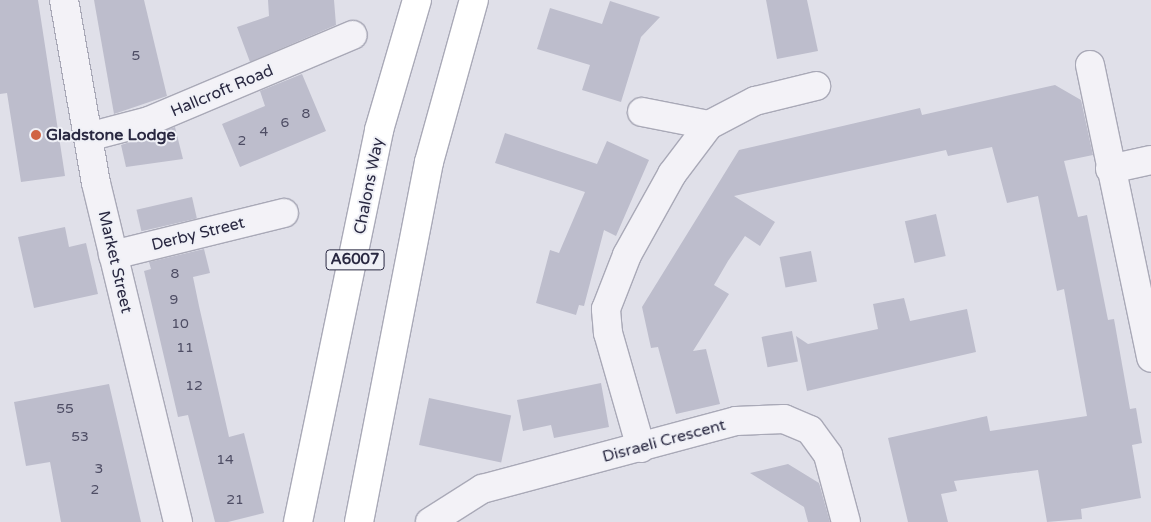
<!DOCTYPE html>
<style>
body{margin:0}
#map{position:relative;width:1151px;height:522px;overflow:hidden;background:#e0e0e9;font-family:"Varela Round",sans-serif}
div>[style]{position:absolute}
[style*='--x']{left:calc(var(--x)*1px);top:calc(var(--y)*1px);width:calc(var(--w)*1px);rotate:calc(var(--a)*1deg)}
.building>*{inset:0;background:#bdbdcc;transform-origin:0 0}
.roads{filter:drop-shadow(1px 0 #a9a9b7) drop-shadow(-1px 0 #a9a9b7) drop-shadow(0 1px #a9a9b7) drop-shadow(0 -1px #a9a9b7)}
.minor>*{height:28px;margin:-14px;padding:0 14px;transform-origin:14px;border-radius:14px;background:#f3f2f7}
.major>*{height:28px;margin:-14px;padding:0 14px;transform-origin:14px;border-radius:14px;background:#fff}
.dots>*{width:14px;height:14px;translate:-50% -50%;box-sizing:border-box;border:2px solid #eff0f6;border-radius:50%}
span{translate:-50% -50%;white-space:nowrap;text-align:center;line-height:1.15;-webkit-text-stroke:4px #eff0f6;paint-order:stroke}
.number-label{font-size:14px;color:#4e4d64}
.number-label span{-webkit-text-stroke-width:0}
.shield-label span{padding:1px 4px;background:#eff0f6;border:1px solid;border-radius:4px;-webkit-text-stroke-width:0}
.shield-label{font-size:15px;color:#292841;font-weight:700}
.street-label{font-size:16px;color:#292841}
.poi-label{font-size:16px;color:#292841;font-weight:700}
.left{translate:0 -50%;text-align:left}
</style>
<div id="map">
<div class="building">
<div style="clip-path:polygon(0 0,38px 0,65px 176px,21px 182px,7px 93px,0 94px)"></div>
<div style="clip-path:polygon(94px 0,144px 0,167px 96px,114px 114px)"></div>
<div style="clip-path:polygon(268px 0,334px 0,336px 25px,250px 62px,237px 27px,269px 16px)"></div>
<div style="clip-path:polygon(766px 0,807px 0,818px 51px,777px 59px)"></div>
<div style="clip-path:polygon(610px 1px,660px 17px,641px 37px,621px 102px,582px 90px,590px 65px,537px 49px,550px 8px,602px 24px)"></div>
<div style="clip-path:polygon(302px 74px,326px 131px,240px 167px,222px 124px,265px 106px,260px 91px)"></div>
<div style="clip-path:polygon(1055px 85px,1081px 100px,1093px 155px,1064px 161px,1078px 217px,1087px 215px,1108px 320px,1114px 319px,1130px 409px,1136px 408px,1142px 443px,1132px 445px,1141px 498px,1081px 509px,1082px 519px,1047px 522px,1038px 470px,954px 481px,957px 491px,941px 494px,948px 522px,908px 522px,888px 438px,987px 416px,990px 431px,1087px 416px,1064px 289px,1057px 291px,1038px 196px,1007px 203px,992px 147px,948px 156px,946px 150px,734px 196px,775px 222px,760px 246px,745px 236px,728px 261px,714px 285px,729px 294px,693px 351px,706px 349px,720px 404px,676px 414px,658px 347px,651px 348px,642px 307px,739px 150px,920px 108px,922px 115px)"></div>
<div style="clip-path:polygon(175px 127px,183px 159px,126px 167px,121px 145px)"></div>
<div style="clip-path:polygon(505px 133px,597px 164px,607px 141px,649px 160px,616px 236px,604px 230px,584px 306px,579px 305px,576px 315px,536px 303px,550px 250px,559px 253px,585px 192px,495px 163px)"></div>
<div style="left:192px;top:197px;width:22px;height:57px;rotate:77deg"></div>
<div style="left:936px;top:214px;width:43px;height:32px;rotate:77deg"></div>
<div style="clip-path:polygon(65px 227px,69px 247px,86px 243px,98px 294px,34px 308px,18px 237px)"></div>
<div style="clip-path:polygon(204px 249px,210px 273px,193px 277px,199px 306px,229px 437px,244px 433px,264px 513px,228px 522px,215px 522px,188px 415px,178px 417px,144px 271px,151px 269px,149px 262px)"></div>
<div style="left:811px;top:251px;width:31px;height:32px;rotate:79deg"></div>
<div style="clip-path:polygon(904px 298px,910px 321px,967px 309px,976px 352px,807px 391px,796px 336px,808px 344px,878px 329px,873px 304px)"></div>
<div style="left:792px;top:331px;width:31px;height:31px;rotate:79deg"></div>
<div style="clip-path:polygon(601px 383px,609px 427px,554px 438px,551px 425px,523px 431px,517px 400px)"></div>
<div style="clip-path:polygon(109px 384px,141px 522px,61px 522px,50px 462px,26px 466px,14px 402px)"></div>
<div style="left:429px;top:398px;width:84px;height:48px;rotate:12deg"></div>
<div style="clip-path:polygon(788px 464px,819px 483px,830px 522px,808px 522px,804px 507px,750px 473px)"></div>
</div>
<div class="roads">
<div class="minor">
<div style="--x:64;--y:0;--w:186;--a:80.1"></div>
<div style="--x:96;--y:183;--w:349;--a:76.4"></div>
<div style="--x:1090;--y:65;--w:299;--a:78.2"></div>
<div style="--x:642;--y:112;--w:68;--a:11"></div>
<div style="--x:88;--y:137;--w:63;--a:-14.7"></div>
<div style="--x:149;--y:121;--w:221;--a:-22.9"></div>
<div style="--x:1110;--y:169;--w:42;--a:-12.4"></div>
<div style="--x:113;--y:255;--w:176;--a:-13.8"></div>
<div style="--x:641;--y:448;--w:120;--a:-106"></div>
<div style="--x:608;--y:333;--w:24;--a:-95"></div>
<div style="--x:606;--y:309;--w:58;--a:-68.7"></div>
<div style="--x:627;--y:255;--w:93;--a:-60.9"></div>
<div style="--x:672;--y:174;--w:61;--a:-52.9"></div>
<div style="--x:709;--y:125;--w:52;--a:-27.6"></div>
<div style="--x:755;--y:101;--w:63;--a:-13.8"></div>
<div style="--x:430;--y:522;--w:62;--a:-32.4"></div>
<div style="--x:482;--y:489;--w:263;--a:-15"></div>
<div style="--x:736;--y:421;--w:48;--a:-2.4"></div>
<div style="--x:784;--y:419;--w:28;--a:23"></div>
<div style="--x:810;--y:430;--w:31;--a:54"></div>
<div style="--x:828;--y:455;--w:69;--a:75"></div>
</div>
<div class="major">
<div style="--x:298;--y:522;--w:400;--a:-78.3"></div>
<div style="--x:379;--y:130;--w:135;--a:-73.7"></div>
<div style="--x:359;--y:522;--w:367;--a:-79"></div>
<div style="--x:429;--y:162;--w:168;--a:-74.5"></div>
</div>
</div>
<div class="dots">
<div style="left:36px;top:135px;background:#d06343"></div>
</div>
<div class="number-label">
<span style="left:136px;top:56px">5</span>
<span style="left:306px;top:114px">8</span>
<span style="left:285px;top:123px">6</span>
<span style="left:264px;top:132px">4</span>
<span style="left:242px;top:141px">2</span>
<span style="left:175px;top:274px">8</span>
<span style="left:174px;top:300px">9</span>
<span style="left:180px;top:324px">10</span>
<span style="left:185px;top:348px">11</span>
<span style="left:194px;top:386px">12</span>
<span style="left:65px;top:409px">55</span>
<span style="left:80px;top:437px">53</span>
<span style="left:225px;top:460px">14</span>
<span style="left:99px;top:469px">3</span>
<span style="left:95px;top:490px">2</span>
<span style="left:235px;top:500px">21</span>
</div>
<div class="shield-label">
<span style="left:355px;top:260px">A6007</span>
</div>
<div class="street-label">
<span style="left:222px;top:91px;rotate:-23deg">Hallcroft Road</span>
<span style="left:369px;top:186px;rotate:-79deg">Chalons Way</span>
<span style="left:198px;top:234px;rotate:-14deg">Derby Street</span>
<span style="left:115px;top:262px;rotate:77deg">Market Street</span>
<span style="left:664px;top:441px;rotate:-15deg">Disraeli Crescent</span>
</div>
<div class="poi-label">
<span class="left" style="left:46px;top:135px">Gladstone Lodge</span>
</div>
</div>
